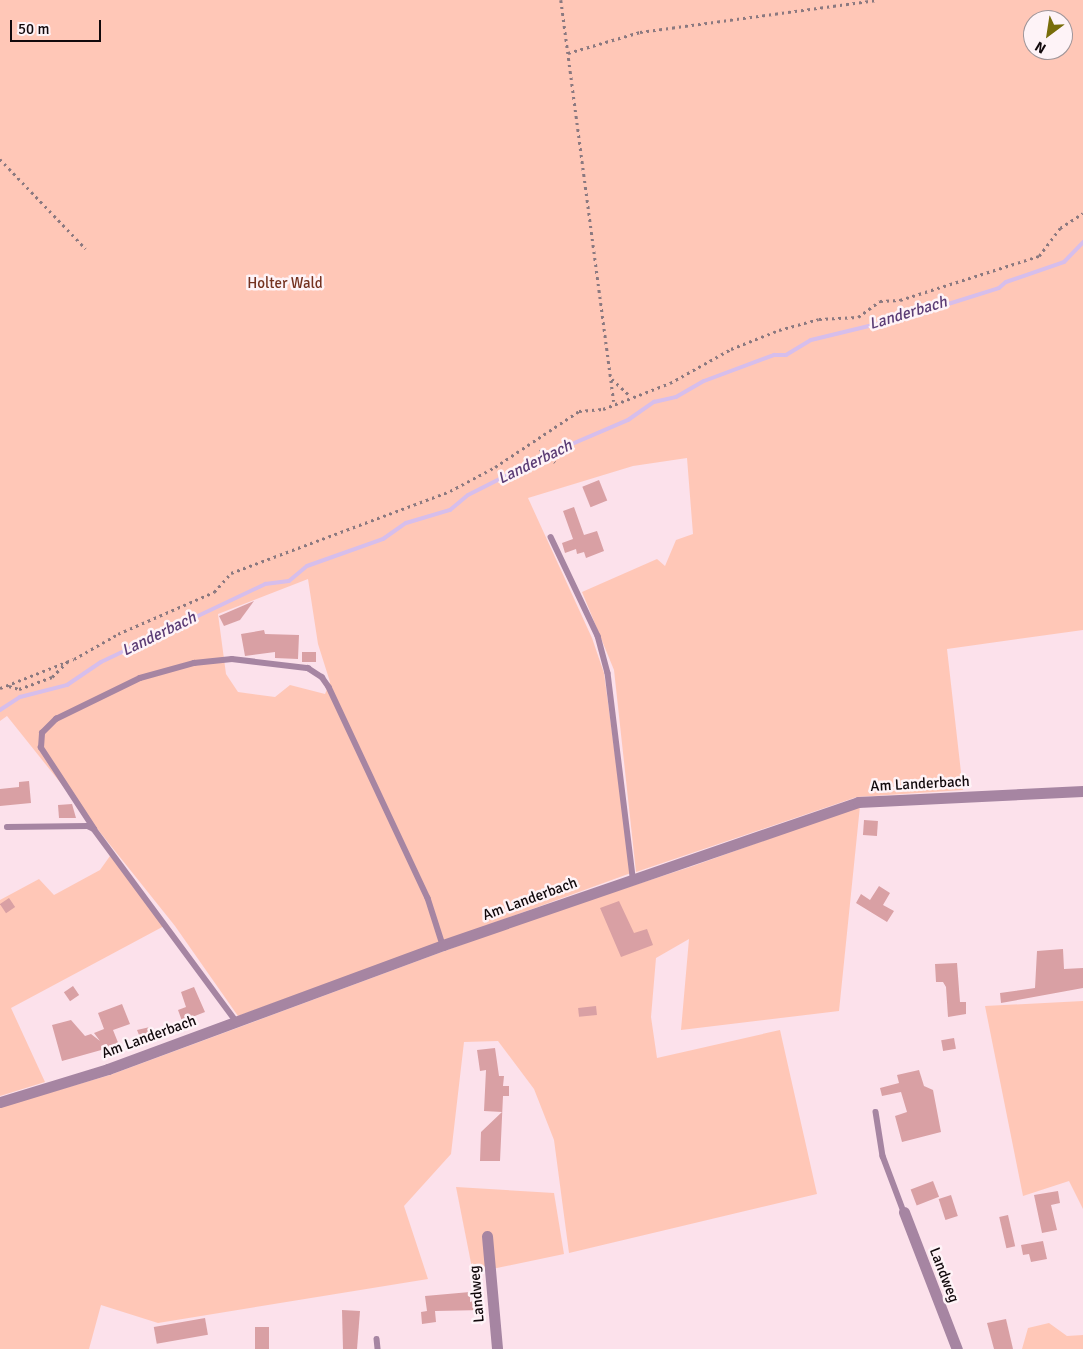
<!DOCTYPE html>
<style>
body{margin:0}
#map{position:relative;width:1083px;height:1349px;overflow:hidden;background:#fce1eb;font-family:Signika,sans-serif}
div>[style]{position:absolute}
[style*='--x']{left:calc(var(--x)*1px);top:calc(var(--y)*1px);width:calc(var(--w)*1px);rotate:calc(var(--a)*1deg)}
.green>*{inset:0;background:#ffc7b7}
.stream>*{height:4px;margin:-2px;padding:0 2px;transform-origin:2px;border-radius:2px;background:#d6beec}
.building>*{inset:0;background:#d9a0a4;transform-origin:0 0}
.path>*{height:2.5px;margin-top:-1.25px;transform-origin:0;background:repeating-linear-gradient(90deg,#8b7980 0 2.5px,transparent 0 6.5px)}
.lane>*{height:5.5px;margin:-2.75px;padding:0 2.75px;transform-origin:2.75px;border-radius:2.75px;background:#a685a2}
.street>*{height:11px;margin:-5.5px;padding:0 5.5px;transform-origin:5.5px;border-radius:5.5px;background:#a685a2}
span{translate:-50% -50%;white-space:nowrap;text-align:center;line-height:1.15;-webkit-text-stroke:5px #fef3f7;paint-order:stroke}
.park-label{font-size:15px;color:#743220}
.street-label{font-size:15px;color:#11090c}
.water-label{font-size:16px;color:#5b3c75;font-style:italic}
.north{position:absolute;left:1023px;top:10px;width:50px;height:50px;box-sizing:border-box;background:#fef3f7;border:1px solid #9f9599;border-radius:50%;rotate:211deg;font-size:14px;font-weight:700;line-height:20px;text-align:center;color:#11090c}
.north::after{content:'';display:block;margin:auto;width:18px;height:22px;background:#786d0a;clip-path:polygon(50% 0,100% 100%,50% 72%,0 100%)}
.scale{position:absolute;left:10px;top:20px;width:91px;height:22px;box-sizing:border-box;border:2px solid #11090c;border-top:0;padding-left:6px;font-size:15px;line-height:18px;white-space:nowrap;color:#11090c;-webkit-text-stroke:4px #fef3f7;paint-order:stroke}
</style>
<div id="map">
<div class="green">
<div style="clip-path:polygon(evenodd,0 0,1083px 0,1083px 630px,947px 649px,963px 790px,857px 797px,636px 872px,614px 670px,582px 592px,657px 559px,665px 566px,676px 540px,693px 534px,687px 458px,633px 466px,528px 498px,592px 638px,604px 673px,631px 873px,238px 1016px,175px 926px,7px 716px,0 721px,0 0,1033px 20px,1063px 20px,1063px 50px,1033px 50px,1033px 20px,0 0,308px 579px,318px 644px,330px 682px,325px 694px,290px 685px,275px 697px,238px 692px,226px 674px,218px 614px,308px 579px)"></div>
<div style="clip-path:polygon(860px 806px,839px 1011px,681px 1030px,689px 939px,656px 958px,651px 1017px,657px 1058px,780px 1030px,817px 1194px,569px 1253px,554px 1140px,534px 1089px,498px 1041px,464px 1042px,451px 1154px,404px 1206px,428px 1279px,158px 1323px,101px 1305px,89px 1349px,0 1349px,0 1107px,110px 1075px,531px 919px,693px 866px)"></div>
<div style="clip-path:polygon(110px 856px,166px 925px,11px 1008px,45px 1082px,0 1096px,0 900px,39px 879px,54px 895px,100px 870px)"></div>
<div style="clip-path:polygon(1083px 1001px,1083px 1209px,1069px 1181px,1023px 1196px,985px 1006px)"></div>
<div style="clip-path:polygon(456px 1187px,554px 1193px,564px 1254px,473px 1273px)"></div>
<div style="clip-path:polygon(1049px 1323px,1067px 1336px,1083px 1335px,1083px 1349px,1022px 1349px,1028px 1328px)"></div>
</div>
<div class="stream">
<div style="--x:0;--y:710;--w:24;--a:-33"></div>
<div style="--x:20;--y:697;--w:49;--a:-14.3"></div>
<div style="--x:67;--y:685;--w:41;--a:-34.1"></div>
<div style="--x:101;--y:662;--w:182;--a:-25.4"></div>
<div style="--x:265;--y:584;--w:24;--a:-7"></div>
<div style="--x:289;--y:581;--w:23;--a:-40"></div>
<div style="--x:307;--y:566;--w:81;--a:-19.6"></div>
<div style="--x:383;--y:539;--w:28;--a:-35"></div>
<div style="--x:406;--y:523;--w:46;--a:-16.5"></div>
<div style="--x:450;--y:510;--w:23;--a:-40"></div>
<div style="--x:468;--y:495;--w:93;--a:-26.8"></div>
<div style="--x:551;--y:453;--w:84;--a:-23.2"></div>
<div style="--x:628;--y:420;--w:32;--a:-35"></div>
<div style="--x:654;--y:402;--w:23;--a:-13"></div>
<div style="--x:676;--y:397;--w:32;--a:-30"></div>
<div style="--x:704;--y:381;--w:75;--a:-20.4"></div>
<div style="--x:774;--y:355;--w:12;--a:0"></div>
<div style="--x:786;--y:355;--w:29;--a:-31"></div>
<div style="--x:811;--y:340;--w:102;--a:-13.6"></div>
<div style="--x:910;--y:316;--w:93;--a:-17.5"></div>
<div style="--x:999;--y:288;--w:9;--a:-41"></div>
<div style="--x:1006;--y:282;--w:61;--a:-19"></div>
<div style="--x:1064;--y:262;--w:28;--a:-46"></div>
</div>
<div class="building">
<div style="left:599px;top:480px;width:22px;height:18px;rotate:68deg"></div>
<div style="clip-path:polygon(574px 507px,584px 535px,597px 531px,604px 551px,586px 558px,584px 552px,577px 554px,576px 549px,565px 553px,562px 543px,573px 539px,563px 511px)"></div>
<div style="clip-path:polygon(254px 601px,240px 620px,224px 626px,219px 616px)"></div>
<div style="clip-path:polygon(264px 630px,265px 634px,299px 635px,298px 659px,275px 658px,275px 652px,245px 656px,241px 634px)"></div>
<div style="left:316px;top:652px;width:10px;height:14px;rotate:90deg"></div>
<div style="clip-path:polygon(29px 781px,31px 803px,0 806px,0 789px,19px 787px,19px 782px)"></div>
<div style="clip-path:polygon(72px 804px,76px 818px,59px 818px,58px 805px)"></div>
<div style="left:864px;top:820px;width:14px;height:15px;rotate:4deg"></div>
<div style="clip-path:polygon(879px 886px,890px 893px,883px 905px,894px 911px,887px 922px,856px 903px,861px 894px,870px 900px)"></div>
<div style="left:9px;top:898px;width:11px;height:11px;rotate:56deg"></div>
<div style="clip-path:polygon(619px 901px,634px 933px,647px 929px,653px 945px,621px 957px,600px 908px)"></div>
<div style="clip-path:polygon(1063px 949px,1064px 969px,1083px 968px,1083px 988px,1001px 1003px,1000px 993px,1035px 988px,1037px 951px)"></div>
<div style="clip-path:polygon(957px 963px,960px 1002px,966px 1002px,966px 1014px,948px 1017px,946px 987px,943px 982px,936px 982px,935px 964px)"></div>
<div style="left:73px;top:986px;width:11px;height:11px;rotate:56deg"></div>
<div style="clip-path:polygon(194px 987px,205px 1012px,182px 1021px,178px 1010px,186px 1007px,181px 992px)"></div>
<div style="clip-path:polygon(122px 1004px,130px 1024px,113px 1030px,119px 1045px,62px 1061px,52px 1025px,71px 1020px,85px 1036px,91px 1034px,100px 1041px,94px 1033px,104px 1029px,98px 1013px)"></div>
<div style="left:596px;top:1006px;width:9px;height:18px;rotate:84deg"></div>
<div style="clip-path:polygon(150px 1027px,154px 1036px,141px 1040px,137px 1030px)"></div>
<div style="left:954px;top:1038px;width:11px;height:13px;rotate:80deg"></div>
<div style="clip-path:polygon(495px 1048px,499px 1076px,504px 1076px,503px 1086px,509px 1086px,509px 1096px,503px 1096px,500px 1161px,480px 1161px,481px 1132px,502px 1112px,484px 1111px,486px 1070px,480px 1071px,477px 1050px)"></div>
<div style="clip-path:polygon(919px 1070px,924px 1086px,933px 1090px,941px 1132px,902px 1142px,895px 1116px,907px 1112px,901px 1092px,882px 1096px,880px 1088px,899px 1083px,897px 1075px)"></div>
<div style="left:933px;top:1181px;width:17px;height:24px;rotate:69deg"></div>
<div style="clip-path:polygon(1058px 1191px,1060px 1203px,1051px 1205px,1057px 1230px,1042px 1233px,1034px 1195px)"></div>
<div style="left:951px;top:1195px;width:22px;height:13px;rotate:72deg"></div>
<div style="left:1008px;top:1215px;width:32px;height:9px;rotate:77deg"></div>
<div style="clip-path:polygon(1043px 1241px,1047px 1259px,1031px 1262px,1029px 1254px,1023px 1255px,1021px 1245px)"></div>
<div style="clip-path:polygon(470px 1292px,470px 1302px,481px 1299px,483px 1310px,435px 1311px,436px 1322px,422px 1324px,421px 1312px,427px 1311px,425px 1296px)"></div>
<div style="clip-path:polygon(342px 1310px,360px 1311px,357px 1349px,343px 1349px)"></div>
<div style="left:205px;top:1318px;width:17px;height:52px;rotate:80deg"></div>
<div style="clip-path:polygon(1006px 1319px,1013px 1349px,994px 1349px,987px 1323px)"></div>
<div style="left:255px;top:1327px;width:14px;height:22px"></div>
</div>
<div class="path">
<div style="--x:561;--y:0;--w:405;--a:82.5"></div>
<div style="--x:568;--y:53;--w:75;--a:-16.3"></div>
<div style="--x:640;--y:32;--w:239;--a:-7.7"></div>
<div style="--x:0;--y:159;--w:124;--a:46.3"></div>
<div style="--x:612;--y:379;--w:25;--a:43"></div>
<div style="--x:540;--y:449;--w:20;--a:41"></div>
<div style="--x:9;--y:686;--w:10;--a:17"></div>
<div style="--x:19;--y:689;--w:35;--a:-20"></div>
<div style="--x:52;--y:677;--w:23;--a:-45"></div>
<div style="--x:0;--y:688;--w:79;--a:-21.4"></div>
<div style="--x:74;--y:659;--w:51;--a:-29.6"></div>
<div style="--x:118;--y:634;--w:105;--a:-23.6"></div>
<div style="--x:214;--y:592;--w:25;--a:-48"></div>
<div style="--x:231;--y:573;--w:234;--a:-20.5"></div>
<div style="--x:450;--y:491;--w:51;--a:-28.1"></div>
<div style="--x:495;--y:467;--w:101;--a:-33.7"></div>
<div style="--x:579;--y:411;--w:24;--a:-5"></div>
<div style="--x:603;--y:409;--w:72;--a:-21.2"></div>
<div style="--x:670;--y:383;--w:70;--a:-29.1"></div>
<div style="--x:731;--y:349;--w:52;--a:-21.6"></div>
<div style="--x:779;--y:330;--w:41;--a:-15.4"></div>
<div style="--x:819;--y:319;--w:39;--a:-3"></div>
<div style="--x:858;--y:317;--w:27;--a:-36"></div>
<div style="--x:880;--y:301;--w:20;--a:-3"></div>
<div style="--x:900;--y:300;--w:146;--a:-17.6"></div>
<div style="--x:1039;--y:256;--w:35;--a:-53"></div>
<div style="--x:1060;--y:228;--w:27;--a:-33"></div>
</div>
<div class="lane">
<div style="--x:551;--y:537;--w:110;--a:64.6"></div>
<div style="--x:598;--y:636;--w:38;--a:75"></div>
<div style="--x:608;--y:673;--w:207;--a:83"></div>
<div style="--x:7;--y:827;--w:81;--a:-0.7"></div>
<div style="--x:88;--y:826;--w:7;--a:27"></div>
<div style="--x:94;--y:829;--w:239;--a:53.5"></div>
<div style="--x:94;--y:829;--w:97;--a:-123.2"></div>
<div style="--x:41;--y:748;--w:15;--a:-86"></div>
<div style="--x:42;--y:733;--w:20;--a:-45"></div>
<div style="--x:56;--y:719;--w:93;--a:-26"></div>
<div style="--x:140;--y:678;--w:56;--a:-15.5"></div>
<div style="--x:194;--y:663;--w:38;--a:-6"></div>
<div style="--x:232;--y:659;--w:77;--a:6.8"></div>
<div style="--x:308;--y:668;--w:17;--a:33"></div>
<div style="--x:322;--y:677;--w:12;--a:55"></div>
<div style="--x:329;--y:687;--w:233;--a:64.9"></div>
<div style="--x:428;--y:898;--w:49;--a:72.3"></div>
<div style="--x:876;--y:1112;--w:45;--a:81"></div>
<div style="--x:883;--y:1156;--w:60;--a:69.4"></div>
<div style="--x:377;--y:1339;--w:10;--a:84"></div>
</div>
<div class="street">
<div style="--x:0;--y:1102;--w:113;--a:-17"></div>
<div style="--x:108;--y:1069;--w:357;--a:-20.3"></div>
<div style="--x:443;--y:945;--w:439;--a:-19"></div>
<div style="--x:858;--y:802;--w:225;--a:-2.8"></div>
<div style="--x:904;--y:1212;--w:147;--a:68.9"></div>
<div style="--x:487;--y:1236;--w:113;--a:84.9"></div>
</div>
<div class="park-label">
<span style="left:285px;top:284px">Holter Wald</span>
</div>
<div class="street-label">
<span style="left:920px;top:784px;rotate:-3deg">Am Landerbach</span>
<span style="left:530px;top:899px;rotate:-20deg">Am Landerbach</span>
<span style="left:149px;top:1037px;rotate:-20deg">Am Landerbach</span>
<span style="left:944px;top:1275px;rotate:69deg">Landweg</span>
<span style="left:477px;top:1294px;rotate:-95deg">Landweg</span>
</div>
<div class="water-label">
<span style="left:908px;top:313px;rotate:-17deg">Landerbach</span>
<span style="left:535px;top:462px;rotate:-26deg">Landerbach</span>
<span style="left:159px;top:634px;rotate:-26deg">Landerbach</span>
</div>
<div class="north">N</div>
<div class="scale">50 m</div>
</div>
